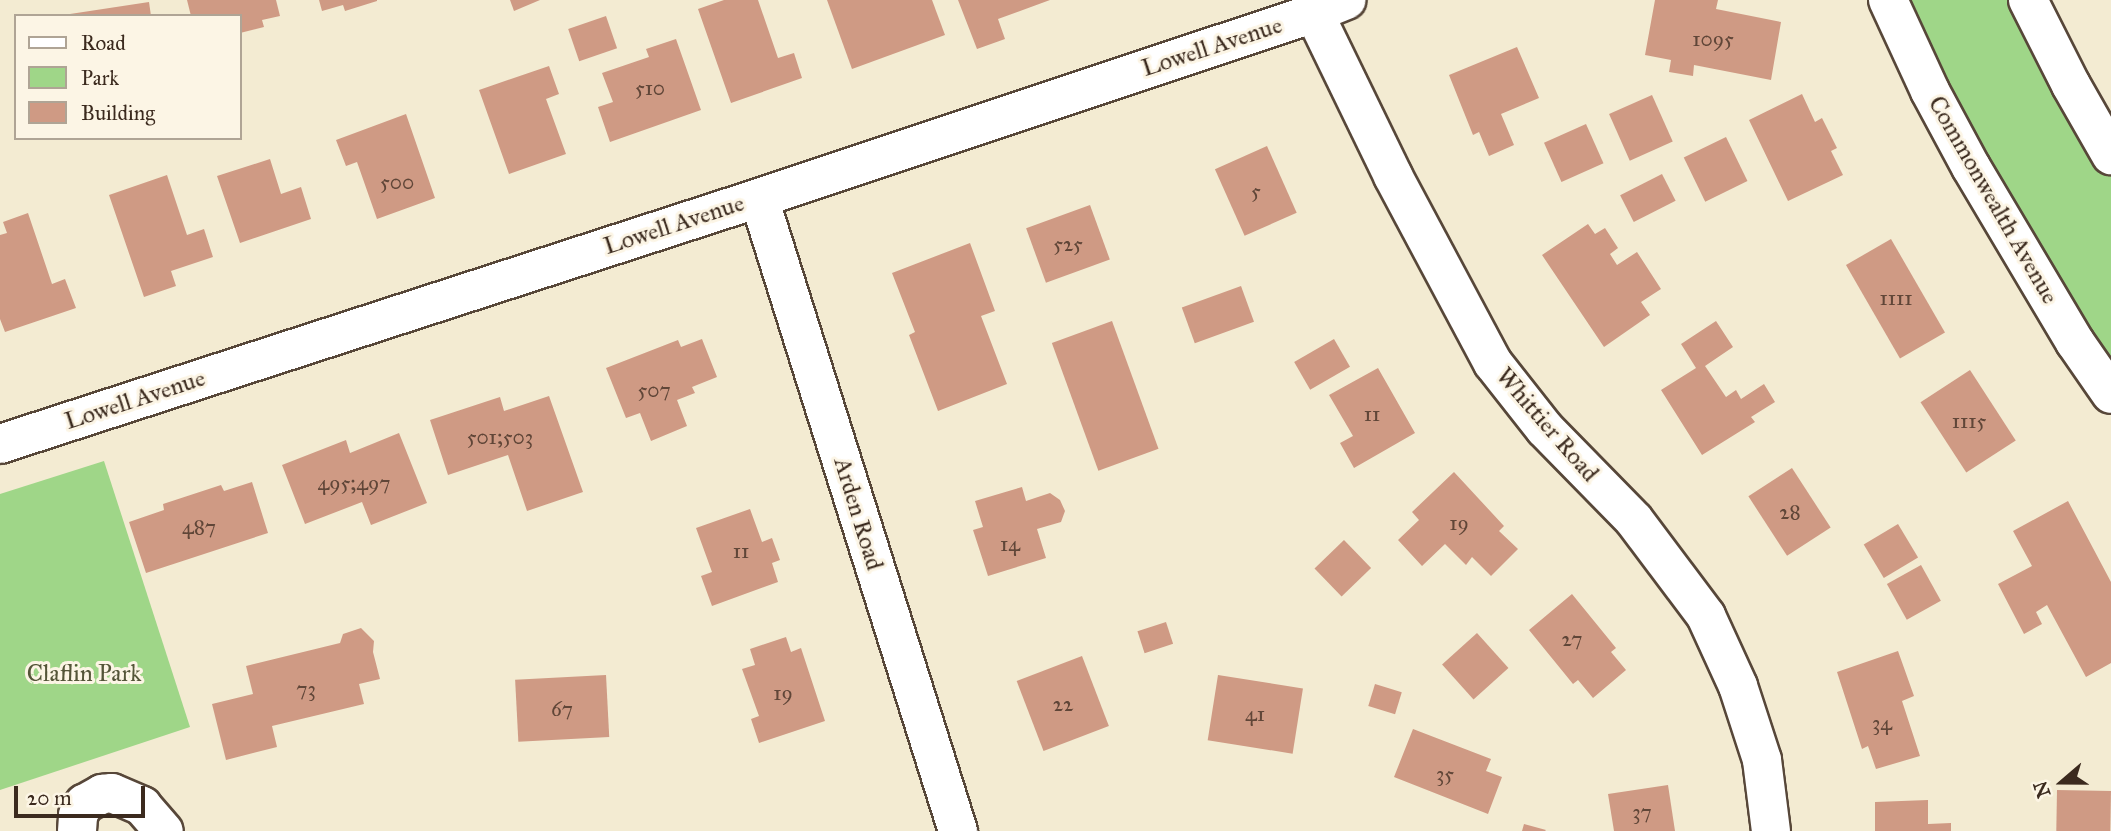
<!DOCTYPE html>
<style>
body{margin:0}
#map{position:relative;width:2111px;height:831px;overflow:hidden;background:#f3ebd2;font-family:"IM FELL Great Primer",serif}
div>[style]{position:absolute}
[style*='--x']{left:calc(var(--x)*1px);top:calc(var(--y)*1px);width:calc(var(--w)*1px);rotate:calc(var(--a)*1deg)}
.green>*{inset:0;background:#9fd688}
.building>*{inset:0;background:#cf9a84;transform-origin:0 0}
.roads{filter:drop-shadow(2px 0 #574739) drop-shadow(-2px 0 #574739) drop-shadow(0 2px #574739) drop-shadow(0 -2px #574739)}
.minor>*{height:38px;margin:-19px;padding:0 19px;transform-origin:19px;border-radius:19px;background:#fff}
.major>*{height:38px;margin:-19px;padding:0 19px;transform-origin:19px;border-radius:19px;background:#fff}
span{translate:-50% -50%;white-space:nowrap;text-align:center;line-height:1.15;-webkit-text-stroke:6px #fcf5e5;paint-order:stroke}
.number-label{font-size:21px;color:#604638}
.number-label span{-webkit-text-stroke-width:0}
.street-label{font-size:24px;color:#3b2a1e}
.park-label{font-size:24px;color:#545538}
.legend{position:absolute;left:14px;top:14px;width:228px;height:126px;box-sizing:border-box;background:#fcf5e5;border:2px solid #afa495;margin:0;padding:9px 12px;list-style:none;font-size:21px;color:#3b2a1e}
.legend li{display:flex;align-items:center;gap:14px;height:35px}
.legend b{width:35px;border:2px solid #afa495}
.north{position:absolute;left:2027px;top:747px;width:70px;height:70px;-webkit-text-stroke:5px #fcf5e5;paint-order:stroke;rotate:250deg;font-size:19px;font-weight:700;line-height:28px;text-align:center;color:#3b2a1e}
.north::after{content:'';display:block;margin:auto;width:24px;height:32px;background:#3b2a1e;clip-path:polygon(50% 0,100% 100%,50% 72%,0 100%)}
.scale{position:absolute;left:14px;top:786px;width:131px;height:32px;box-sizing:border-box;border:4px solid #3b2a1e;border-top:0;padding-left:9px;font-size:21px;line-height:24px;white-space:nowrap;color:#3b2a1e;-webkit-text-stroke:5px #fcf5e5;paint-order:stroke}
</style>
<div id="map">
<div class="green">
<div style="clip-path:polygon(1888px 0,2028px 0,2111px 155px,2111px 394px)"></div>
<div style="clip-path:polygon(104px 461px,190px 727px,0 790px,0 494px)"></div>
</div>
<div class="building">
<div style="clip-path:polygon(187px 0,276px 0,280px 16px,262px 20px,264px 27px,240px 33px,240px 16px,191px 16px)"></div>
<div style="clip-path:polygon(319px 0,377px 0,377px 1px,345px 11px,343px 5px,322px 11px)"></div>
<div style="clip-path:polygon(510px 0,540px 0,514px 11px)"></div>
<div style="clip-path:polygon(724px 0,758px 0,778px 58px,794px 53px,802px 78px,731px 103px,698px 9px)"></div>
<div style="clip-path:polygon(827px 0,932px 0,945px 35px,852px 69px)"></div>
<div style="clip-path:polygon(958px 0,1050px 0,998px 19px,1005px 39px,977px 49px)"></div>
<div style="clip-path:polygon(1655px 0,1718px 0,1716px 9px,1781px 22px,1771px 80px,1694px 65px,1693px 76px,1669px 72px,1671px 60px,1645px 55px)"></div>
<div style="clip-path:polygon(149px 2px,151px 16px,70px 16px,70px 14px)"></div>
<div style="left:606px;top:16px;width:34px;height:40px;rotate:71deg"></div>
<div style="clip-path:polygon(676px 39px,701px 110px,610px 142px,598px 107px,613px 102px,602px 73px,649px 57px,646px 49px)"></div>
<div style="clip-path:polygon(1517px 47px,1539px 98px,1501px 114px,1514px 145px,1489px 156px,1479px 132px,1473px 135px,1449px 75px)"></div>
<div style="clip-path:polygon(549px 66px,559px 94px,546px 99px,566px 154px,509px 174px,479px 90px)"></div>
<div style="clip-path:polygon(1802px 94px,1815px 122px,1822px 118px,1837px 148px,1831px 151px,1843px 175px,1788px 201px,1749px 120px)"></div>
<div style="left:1652px;top:95px;width:51px;height:47px;rotate:66deg"></div>
<div style="clip-path:polygon(406px 114px,435px 198px,377px 219px,357px 162px,346px 166px,336px 140px)"></div>
<div style="left:1586px;top:124px;width:43px;height:46px;rotate:66deg"></div>
<div style="left:1726px;top:137px;width:49px;height:47px;rotate:64deg"></div>
<div style="left:1267px;top:146px;width:73px;height:57px;rotate:66deg"></div>
<div style="clip-path:polygon(270px 159px,281px 194px,301px 187px,311px 219px,240px 243px,217px 176px)"></div>
<div style="left:1662px;top:174px;width:30px;height:47px;rotate:63deg"></div>
<div style="clip-path:polygon(167px 175px,187px 235px,204px 229px,213px 257px,171px 271px,176px 286px,144px 297px,109px 195px)"></div>
<div style="left:1090px;top:205px;width:58px;height:68px;rotate:70deg"></div>
<div style="clip-path:polygon(28px 213px,52px 284px,65px 279px,76px 308px,5px 332px,0 319px,0 235px,7px 233px,3px 222px)"></div>
<div style="clip-path:polygon(1588px 224px,1595px 234px,1605px 228px,1618px 248px,1610px 254px,1617px 265px,1637px 252px,1661px 289px,1641px 302px,1650px 315px,1604px 347px,1542px 255px)"></div>
<div style="left:1891px;top:239px;width:108px;height:52px;rotate:60deg"></div>
<div style="clip-path:polygon(970px 243px,995px 311px,981px 316px,1007px 384px,938px 411px,909px 335px,915px 332px,892px 273px)"></div>
<div style="left:1241px;top:286px;width:38px;height:63px;rotate:70deg"></div>
<div style="left:1112px;top:321px;width:136px;height:64px;rotate:70deg"></div>
<div style="clip-path:polygon(1716px 321px,1733px 347px,1705px 366px,1726px 397px,1736px 390px,1741px 399px,1764px 384px,1775px 402px,1751px 417px,1755px 422px,1702px 455px,1661px 390px,1696px 368px,1681px 344px)"></div>
<div style="clip-path:polygon(702px 339px,717px 377px,692px 387px,695px 393px,677px 400px,687px 426px,651px 441px,640px 413px,626px 418px,606px 368px,678px 340px,681px 347px)"></div>
<div style="left:1334px;top:339px;width:32px;height:46px;rotate:60deg"></div>
<div style="clip-path:polygon(1378px 368px,1415px 433px,1354px 468px,1340px 443px,1353px 436px,1329px 395px)"></div>
<div style="left:1970px;top:370px;width:84px;height:59px;rotate:57deg"></div>
<div style="clip-path:polygon(549px 396px,583px 492px,527px 511px,508px 455px,448px 475px,430px 420px,500px 397px,504px 411px)"></div>
<div style="clip-path:polygon(399px 433px,427px 503px,371px 525px,362px 502px,305px 524px,282px 465px,346px 440px,350px 453px)"></div>
<div style="left:1792px;top:468px;width:71px;height:52px;rotate:57deg"></div>
<div style="clip-path:polygon(1454px 472px,1504px 526px,1499px 531px,1518px 549px,1491px 576px,1472px 557px,1466px 565px,1445px 544px,1422px 566px,1398px 540px,1419px 520px,1412px 512px)"></div>
<div style="clip-path:polygon(252px 482px,268px 533px,146px 573px,129px 522px,164px 510px,163px 504px,221px 485px,224px 491px)"></div>
<div style="clip-path:polygon(1022px 487px,1026px 501px,1050px 493px,1060px 500px,1065px 511px,1061px 522px,1037px 529px,1046px 558px,988px 576px,973px 530px,983px 527px,975px 501px)"></div>
<div style="clip-path:polygon(2068px 501px,2111px 582px,2111px 663px,2086px 677px,2047px 605px,2036px 612px,2042px 624px,2024px 634px,1998px 584px,2032px 566px,2013px 531px)"></div>
<div style="clip-path:polygon(750px 509px,762px 542px,772px 538px,780px 560px,772px 563px,778px 582px,712px 606px,701px 576px,712px 572px,696px 528px)"></div>
<div style="left:1898px;top:524px;width:39px;height:40px;rotate:59deg"></div>
<div style="left:1344px;top:540px;width:39px;height:41px;rotate:46deg"></div>
<div style="left:1921px;top:565px;width:41px;height:39px;rotate:61deg"></div>
<div style="clip-path:polygon(1572px 594px,1616px 648px,1611px 652px,1626px 670px,1593px 698px,1578px 680px,1573px 684px,1529px 630px)"></div>
<div style="left:1166px;top:622px;width:23px;height:30px;rotate:72deg"></div>
<div style="clip-path:polygon(361px 628px,374px 641px,373px 652px,380px 679px,359px 684px,364px 704px,272px 726px,277px 747px,226px 760px,212px 704px,253px 694px,246px 666px,340px 643px,343px 634px)"></div>
<div style="left:1477px;top:633px;width:47px;height:47px;rotate:48deg"></div>
<div style="clip-path:polygon(786px 637px,791px 652px,801px 648px,825px 721px,759px 743px,751px 719px,759px 716px,742px 669px,755px 665px,750px 649px)"></div>
<div style="clip-path:polygon(1898px 651px,1914px 696px,1902px 701px,1920px 756px,1876px 769px,1868px 746px,1862px 749px,1837px 672px)"></div>
<div style="left:1082px;top:656px;width:75px;height:70px;rotate:69deg"></div>
<div style="left:606px;top:675px;width:62px;height:91px;rotate:87deg"></div>
<div style="left:1218px;top:675px;width:86px;height:66px;rotate:9deg"></div>
<div style="left:1375px;top:684px;width:28px;height:23px;rotate:17deg"></div>
<div style="clip-path:polygon(1413px 729px,1491px 759px,1486px 771px,1502px 777px,1488px 814px,1394px 777px)"></div>
<div style="clip-path:polygon(1668px 785px,1675px 831px,1614px 831px,1608px 794px)"></div>
<div style="left:2057px;top:790px;width:54px;height:41px;rotate:1deg"></div>
<div style="clip-path:polygon(1928px 800px,1928px 824px,1951px 823px,1951px 831px,1875px 831px,1875px 802px)"></div>
<div style="clip-path:polygon(1524px 824px,1546px 830px,1545px 831px,1522px 831px)"></div>
</div>
<div class="roads">
<div class="minor">
<div style="--x:1888;--y:0;--w:100;--a:65.2"></div>
<div style="--x:1930;--y:91;--w:86;--a:61.7"></div>
<div style="--x:1971;--y:167;--w:204;--a:59.3"></div>
<div style="--x:2075;--y:342;--w:63;--a:55.3"></div>
<div style="--x:1314;--y:13;--w:181;--a:64.1"></div>
<div style="--x:1393;--y:176;--w:212;--a:61.9"></div>
<div style="--x:1493;--y:363;--w:84;--a:51.8"></div>
<div style="--x:1545;--y:429;--w:127;--a:45.6"></div>
<div style="--x:1634;--y:520;--w:120;--a:53.1"></div>
<div style="--x:1706;--y:616;--w:77;--a:65.4"></div>
<div style="--x:1738;--y:686;--w:78;--a:72"></div>
<div style="--x:1762;--y:760;--w:72;--a:82.8"></div>
<div style="--x:759;--y:198;--w:664;--a:72.55"></div>
<div style="--x:0;--y:444;--w:798;--a:-17.96"></div>
<div style="--x:759;--y:198;--w:585;--a:-18.43"></div>
<div style="--x:1314;--y:13;--w:35;--a:-22"></div>
<div style="--x:77;--y:831;--w:16;--a:-86"></div>
<div style="--x:78;--y:815;--w:13;--a:-61"></div>
<div style="--x:84;--y:804;--w:21;--a:-29"></div>
<div style="--x:102;--y:794;--w:10;--a:-6"></div>
<div style="--x:112;--y:793;--w:33;--a:23"></div>
<div style="--x:142;--y:806;--w:33;--a:49"></div>
</div>
<div class="major">
<div style="--x:2028;--y:0;--w:95;--a:63.2"></div>
<div style="--x:2071;--y:85;--w:81;--a:60.3"></div>
</div>
</div>
<div class="number-label">
<span style="left:1713px;top:39px">1095</span>
<span style="left:650px;top:88px">510</span>
<span style="left:397px;top:182px">500</span>
<span style="left:1256px;top:191px">5</span>
<span style="left:1068px;top:244px">525</span>
<span style="left:1896px;top:298px">1111</span>
<span style="left:654px;top:390px">507</span>
<span style="left:1372px;top:414px">11</span>
<span style="left:1969px;top:421px">1115</span>
<span style="left:500px;top:437px">501;503</span>
<span style="left:354px;top:483px">495;497</span>
<span style="left:1790px;top:512px">28</span>
<span style="left:1459px;top:523px">19</span>
<span style="left:199px;top:527px">487</span>
<span style="left:1010px;top:544px">14</span>
<span style="left:741px;top:551px">11</span>
<span style="left:1572px;top:639px">27</span>
<span style="left:306px;top:689px">73</span>
<span style="left:783px;top:693px">19</span>
<span style="left:1063px;top:704px">22</span>
<span style="left:562px;top:709px">67</span>
<span style="left:1255px;top:714px">41</span>
<span style="left:1882px;top:723px">34</span>
<span style="left:1445px;top:774px">35</span>
<span style="left:1642px;top:812px">37</span>
</div>
<div class="street-label">
<span style="left:1212px;top:47px;rotate:-18deg">Lowell Avenue</span>
<span style="left:1993px;top:200px;rotate:60deg">Commonwealth Avenue</span>
<span style="left:674px;top:225px;rotate:-18deg">Lowell Avenue</span>
<span style="left:135px;top:400px;rotate:-18deg">Lowell Avenue</span>
<span style="left:1547px;top:425px;rotate:49deg">Whittier Road</span>
<span style="left:858px;top:514px;rotate:73deg">Arden Road</span>
</div>
<div class="park-label">
<span style="left:84px;top:674px">Claflin Park</span>
</div>
<ul class="legend">
<li><b style="height:9px;background:#fff"></b>Road</li>
<li><b style="height:19px;background:#9fd688"></b>Park</li>
<li><b style="height:19px;background:#cf9a84"></b>Building</li>
</ul>
<div class="north">N</div>
<div class="scale">20 m</div>
</div>
